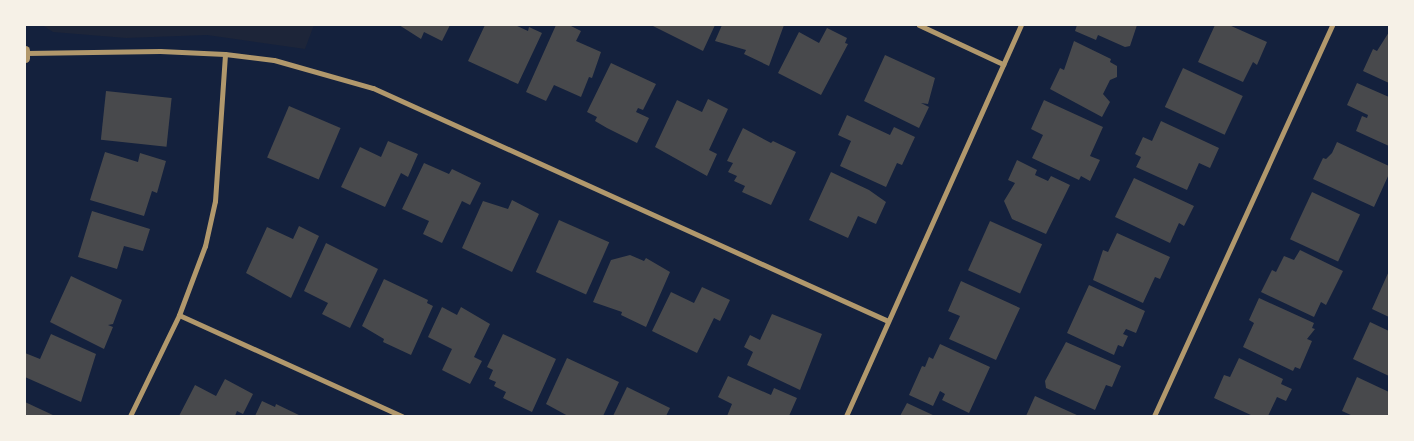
<!DOCTYPE html>
<style>
body{margin:0}
#map{position:relative;width:1414px;height:441px;overflow:hidden;background:#14213d;font-family:Mulish,sans-serif}
div>[style]{position:absolute}
[style*='--x']{left:calc(var(--x)*1px);top:calc(var(--y)*1px);width:calc(var(--w)*1px);rotate:calc(var(--a)*1deg)}
.green>*{inset:0;background:#1d2539}
.building>*{inset:0;background:#48494c;transform-origin:0 0}
.minor>*{height:5px;margin:-2.5px;padding:0 2.5px;transform-origin:2.5px;border-radius:2.5px;background:#b1986c}
.tertiary>*{height:9px;margin:-4.5px;padding:0 4.5px;transform-origin:4.5px;border-radius:4.5px;background:#b1986c}
span{translate:-50% -50%;white-space:nowrap;text-align:center;line-height:1.15;-webkit-text-stroke:5px #f6f1e7;paint-order:stroke}
.frame{position:absolute;inset:0;border:26px solid #f6f1e7;pointer-events:none}
</style>
<div id="map">
<div class="green">
<div style="clip-path:polygon(42px 25px,314px 25px,305px 49px,207px 35px,126px 38px,53px 32px)"></div>
</div>
<div class="building">
<div style="clip-path:polygon(399px 25px,450px 25px,442px 41px,424px 32px,421px 39px)"></div>
<div style="clip-path:polygon(485px 25px,515px 25px,528px 31px,529px 27px,542px 33px,518px 84px,468px 61px)"></div>
<div style="clip-path:polygon(556px 25px,569px 25px,581px 31px,576px 41px,601px 52px,592px 78px,589px 77px,581px 97px,554px 85px,546px 101px,526px 92px)"></div>
<div style="clip-path:polygon(651px 25px,715px 25px,703px 51px)"></div>
<div style="clip-path:polygon(722px 25px,784px 25px,769px 66px,744px 54px,746px 50px,715px 41px)"></div>
<div style="clip-path:polygon(1077px 25px,1137px 25px,1130px 46px,1125px 47px,1098px 35px,1096px 40px,1075px 31px)"></div>
<div style="clip-path:polygon(1215px 25px,1229px 25px,1267px 42px,1257px 65px,1253px 62px,1243px 82px,1198px 62px)"></div>
<div style="clip-path:polygon(827px 28px,847px 38px,845px 43px,848px 44px,821px 95px,778px 73px,799px 32px,819px 43px)"></div>
<div style="clip-path:polygon(1389px 32px,1389px 83px,1363px 71px,1373px 49px,1377px 51px)"></div>
<div style="clip-path:polygon(1074px 41px,1111px 59px,1110px 62px,1117px 66px,1117px 77px,1110px 80px,1103px 94px,1110px 102px,1102px 117px,1050px 89px,1060px 68px,1064px 70px)"></div>
<div style="clip-path:polygon(885px 55px,935px 78px,928px 104px,921px 103px,929px 107px,919px 128px,864px 101px)"></div>
<div style="clip-path:polygon(611px 63px,656px 84px,643px 110px,638px 108px,636px 112px,649px 118px,637px 143px,607px 128px,595px 121px,597px 117px,587px 112px)"></div>
<div style="left:1183px;top:68px;width:66px;height:43px;rotate:25deg"></div>
<div style="clip-path:polygon(1357px 83px,1389px 97px,1389px 146px,1356px 131px,1362px 116px,1367px 118px,1368px 115px,1347px 105px)"></div>
<div style="left:106px;top:91px;width:66px;height:49px;rotate:6deg"></div>
<div style="clip-path:polygon(708px 99px,728px 109px,709px 150px,717px 154px,707px 176px,655px 147px,677px 100px,702px 112px)"></div>
<div style="clip-path:polygon(1044px 100px,1103px 127px,1090px 156px,1100px 160px,1090px 181px,1081px 176px,1079px 180px,1032px 158px,1043px 135px,1031px 129px)"></div>
<div style="left:289px;top:106px;width:56px;height:56px;rotate:23deg"></div>
<div style="clip-path:polygon(847px 115px,890px 135px,894px 127px,915px 137px,902px 165px,897px 163px,886px 187px,840px 166px,851px 141px,838px 135px)"></div>
<div style="clip-path:polygon(1161px 121px,1219px 148px,1210px 168px,1199px 163px,1187px 190px,1136px 167px,1141px 157px,1135px 154px,1143px 137px,1152px 141px)"></div>
<div style="clip-path:polygon(743px 128px,771px 143px,773px 141px,796px 152px,771px 205px,742px 192px,745px 186px,734px 181px,737px 176px,728px 172px,733px 163px,727px 161px)"></div>
<div style="clip-path:polygon(388px 141px,418px 154px,408px 177px,401px 173px,385px 207px,341px 187px,360px 147px,381px 157px)"></div>
<div style="clip-path:polygon(1337px 142px,1389px 166px,1389px 174px,1374px 207px,1313px 179px,1323px 158px,1326px 159px,1332px 153px)"></div>
<div style="clip-path:polygon(105px 152px,138px 162px,140px 153px,166px 161px,157px 193px,152px 191px,144px 216px,90px 200px)"></div>
<div style="clip-path:polygon(1017px 160px,1037px 170px,1035px 175px,1048px 181px,1051px 176px,1070px 185px,1046px 234px,1012px 219px,1004px 201px,1015px 183px,1008px 180px)"></div>
<div style="clip-path:polygon(424px 163px,449px 174px,452px 169px,481px 183px,470px 205px,462px 201px,442px 243px,423px 234px,429px 221px,402px 209px)"></div>
<div style="clip-path:polygon(831px 172px,869px 190px,886px 202px,876px 224px,858px 216px,848px 238px,809px 220px)"></div>
<div style="clip-path:polygon(1134px 178px,1194px 206px,1184px 226px,1179px 223px,1170px 243px,1115px 217px)"></div>
<div style="left:1312px;top:192px;width:53px;height:52px;rotate:25deg"></div>
<div style="clip-path:polygon(512px 200px,539px 214px,512px 272px,462px 248px,483px 201px,508px 209px)"></div>
<div style="clip-path:polygon(92px 211px,150px 229px,143px 251px,124px 246px,117px 269px,78px 257px)"></div>
<div style="left:559px;top:220px;width:55px;height:57px;rotate:24deg"></div>
<div style="left:990px;top:221px;width:57px;height:54px;rotate:24deg"></div>
<div style="clip-path:polygon(299px 226px,319px 236px,291px 298px,246px 273px,267px 227px,293px 239px)"></div>
<div style="clip-path:polygon(1117px 233px,1170px 257px,1160px 279px,1155px 277px,1143px 303px,1093px 280px,1103px 250px,1108px 252px)"></div>
<div style="clip-path:polygon(326px 243px,378px 269px,350px 328px,322px 314px,328px 303px,304px 291px)"></div>
<div style="clip-path:polygon(1300px 250px,1343px 271px,1326px 305px,1321px 302px,1314px 317px,1261px 292px,1272px 270px,1276px 272px,1284px 256px,1294px 260px)"></div>
<div style="clip-path:polygon(630px 255px,644px 261px,646px 258px,670px 272px,646px 327px,621px 315px,622px 312px,593px 302px,611px 260px)"></div>
<div style="clip-path:polygon(1389px 271px,1389px 317px,1372px 309px)"></div>
<div style="clip-path:polygon(71px 276px,122px 300px,113px 324px,108px 325px,113px 327px,104px 349px,50px 322px)"></div>
<div style="clip-path:polygon(384px 279px,428px 300px,427px 303px,433px 306px,411px 355px,383px 342px,384px 339px,362px 326px)"></div>
<div style="clip-path:polygon(961px 281px,1020px 308px,996px 360px,949px 339px,960px 316px,948px 311px)"></div>
<div style="clip-path:polygon(1089px 285px,1145px 311px,1136px 333px,1126px 329px,1123px 334px,1128px 336px,1123px 347px,1118px 345px,1114px 355px,1067px 333px)"></div>
<div style="clip-path:polygon(702px 287px,730px 300px,720px 321px,714px 318px,697px 353px,652px 331px,671px 292px,694px 303px)"></div>
<div style="clip-path:polygon(1259px 298px,1314px 323px,1312px 328px,1315px 329px,1307px 339px,1312px 341px,1300px 369px,1295px 367px,1293px 371px,1243px 347px,1254px 323px,1249px 320px)"></div>
<div style="clip-path:polygon(442px 307px,457px 315px,461px 307px,490px 324px,474px 357px,482px 361px,470px 384px,442px 370px,452px 349px,428px 337px)"></div>
<div style="clip-path:polygon(772px 314px,822px 334px,800px 390px,747px 365px,753px 352px,744px 347px,750px 335px,760px 340px)"></div>
<div style="clip-path:polygon(1370px 322px,1389px 331px,1389px 376px,1353px 359px)"></div>
<div style="clip-path:polygon(51px 334px,96px 354px,81px 402px,25px 377px,25px 353px,40px 359px)"></div>
<div style="clip-path:polygon(503px 334px,556px 359px,532px 412px,503px 398px,506px 392px,494px 386px,496px 382px,489px 379px,493px 370px,487px 367px)"></div>
<div style="clip-path:polygon(1066px 342px,1121px 366px,1112px 387px,1106px 385px,1095px 410px,1046px 388px,1045px 381px)"></div>
<div style="clip-path:polygon(940px 344px,990px 367px,969px 413px,942px 400px,945px 394px,940px 391px,933px 406px,909px 395px,922px 366px,925px 367px,929px 357px,933px 359px)"></div>
<div style="clip-path:polygon(567px 358px,619px 382px,603px 416px,568px 416px,546px 404px)"></div>
<div style="clip-path:polygon(1239px 358px,1283px 379px,1281px 384px,1292px 389px,1286px 401px,1277px 397px,1268px 416px,1253px 416px,1214px 398px,1224px 375px,1230px 377px)"></div>
<div style="clip-path:polygon(728px 376px,771px 395px,774px 388px,797px 398px,789px 416px,727px 416px,732px 404px,718px 397px)"></div>
<div style="clip-path:polygon(1357px 377px,1389px 392px,1389px 416px,1353px 416px,1342px 411px)"></div>
<div style="clip-path:polygon(225px 379px,253px 394px,243px 414px,237px 411px,235px 416px,179px 416px,195px 385px,216px 396px)"></div>
<div style="clip-path:polygon(627px 387px,670px 408px,666px 416px,613px 416px)"></div>
<div style="clip-path:polygon(1035px 396px,1079px 416px,1026px 416px)"></div>
<div style="clip-path:polygon(262px 401px,275px 407px,276px 404px,301px 416px,255px 416px)"></div>
<div style="clip-path:polygon(25px 402px,55px 416px,25px 416px)"></div>
<div style="clip-path:polygon(907px 403px,935px 416px,900px 416px)"></div>
</div>
<div class="minor">
<div style="--x:919;--y:25;--w:93;--a:24.9"></div>
<div style="--x:26;--y:53;--w:134;--a:-0.9"></div>
<div style="--x:160;--y:51;--w:65;--a:2.6"></div>
<div style="--x:225;--y:54;--w:49;--a:7"></div>
<div style="--x:274;--y:60;--w:103;--a:15.8"></div>
<div style="--x:373;--y:88;--w:565;--a:24.34"></div>
<div style="--x:179;--y:315;--w:245;--a:24.4"></div>
<div style="--x:130;--y:416;--w:112;--a:-64.1"></div>
<div style="--x:179;--y:315;--w:74;--a:-69.4"></div>
<div style="--x:205;--y:246;--w:46;--a:-77.5"></div>
<div style="--x:215;--y:201;--w:147;--a:-86.1"></div>
<div style="--x:846;--y:416;--w:428;--a:-65.9"></div>
<div style="--x:1154;--y:416;--w:430;--a:-65.5"></div>
</div>
<div class="tertiary">
<div style="--x:25;--y:50;--w:8;--a:90"></div>
</div>
<div class="frame"></div>
</div>
